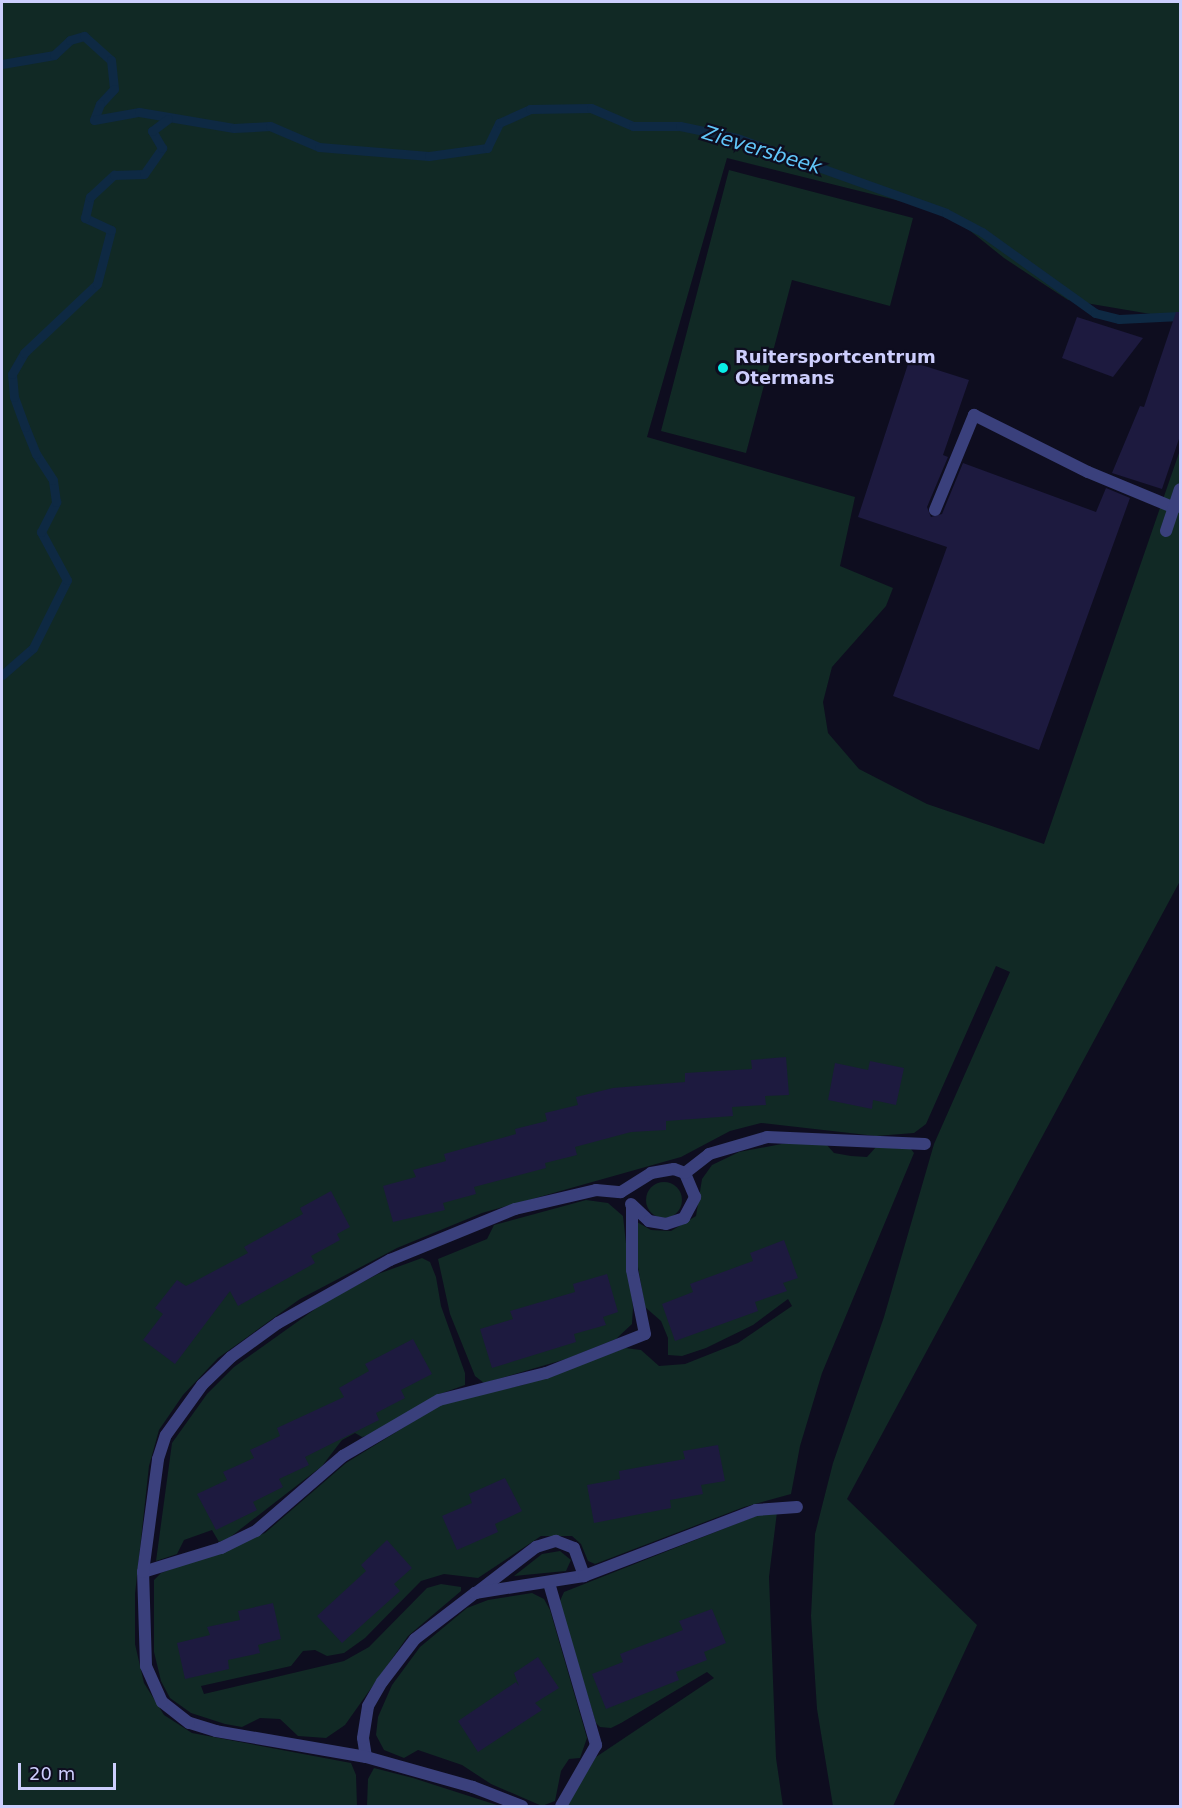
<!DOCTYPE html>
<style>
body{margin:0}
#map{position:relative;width:1182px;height:1808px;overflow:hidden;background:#0e0d1f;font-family:"DejaVu Sans",sans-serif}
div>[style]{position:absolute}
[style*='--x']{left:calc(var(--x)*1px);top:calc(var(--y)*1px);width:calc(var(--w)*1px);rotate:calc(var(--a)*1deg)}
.green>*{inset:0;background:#112925}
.round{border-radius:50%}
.stream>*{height:9px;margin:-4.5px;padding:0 4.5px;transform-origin:4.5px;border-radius:4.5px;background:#0e2943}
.building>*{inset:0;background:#1d1a3f}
.service>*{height:12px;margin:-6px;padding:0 6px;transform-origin:6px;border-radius:6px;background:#3a407c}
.dots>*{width:16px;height:16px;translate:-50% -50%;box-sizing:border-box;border:3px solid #0e0d1f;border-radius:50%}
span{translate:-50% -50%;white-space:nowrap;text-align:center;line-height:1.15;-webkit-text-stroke:4.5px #0e0d1f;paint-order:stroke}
.poi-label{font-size:18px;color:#cdcefd;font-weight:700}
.left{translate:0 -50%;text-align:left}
.water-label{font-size:20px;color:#60c6f9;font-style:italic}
.frame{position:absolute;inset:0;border:3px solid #cdcefd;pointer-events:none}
.scale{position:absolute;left:18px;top:1763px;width:98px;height:27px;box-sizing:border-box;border:3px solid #cdcefd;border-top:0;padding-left:8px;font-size:18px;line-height:21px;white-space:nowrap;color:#cdcefd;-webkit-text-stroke:4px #0e0d1f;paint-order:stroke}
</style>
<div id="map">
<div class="green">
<div style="clip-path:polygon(2px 2px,1180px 2px,1180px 319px,1068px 300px,1004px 258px,948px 213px,727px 158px,647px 437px,855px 497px,840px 566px,893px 588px,886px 606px,832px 667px,823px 702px,828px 733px,859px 769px,927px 804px,1044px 844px,1180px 450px,1180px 881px,847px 1499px,977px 1625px,893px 1806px,833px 1806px,817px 1709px,811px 1616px,815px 1534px,833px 1463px,884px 1317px,934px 1144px,1010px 972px,996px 966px,926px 1124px,914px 1133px,876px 1136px,761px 1123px,730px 1131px,681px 1157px,482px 1213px,397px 1248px,300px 1299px,218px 1358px,183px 1395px,159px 1430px,149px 1466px,135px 1594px,135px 1644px,144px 1683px,164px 1715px,192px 1733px,351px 1763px,356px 1775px,357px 1806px,2px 1806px)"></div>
<div style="clip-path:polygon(729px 170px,913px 218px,890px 306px,792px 280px,746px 453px,661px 431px)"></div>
<div style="clip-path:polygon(792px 1142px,826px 1144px,834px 1153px,851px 1156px,867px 1157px,876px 1147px,911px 1149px,914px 1153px,822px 1373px,800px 1446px,791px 1494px,744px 1507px,595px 1564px,588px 1561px,581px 1544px,572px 1536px,541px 1536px,478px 1578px,444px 1574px,421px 1581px,365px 1638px,344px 1653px,327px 1656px,315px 1650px,303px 1651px,291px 1666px,201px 1686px,204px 1694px,344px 1661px,369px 1647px,427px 1588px,441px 1584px,461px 1587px,461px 1591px,408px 1636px,345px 1725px,326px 1738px,298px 1736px,280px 1719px,260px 1718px,242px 1727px,225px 1724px,191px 1713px,170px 1698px,161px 1681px,154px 1652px,154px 1580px,161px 1573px,265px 1533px,346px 1463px,445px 1402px,523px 1385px,625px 1348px,641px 1350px,659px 1366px,685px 1364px,738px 1343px,792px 1306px,788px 1299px,753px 1325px,706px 1348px,682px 1356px,668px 1355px,668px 1338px,661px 1321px,645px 1307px,635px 1250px,637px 1222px,651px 1230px,671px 1231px,696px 1216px,702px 1179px,712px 1165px,739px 1152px)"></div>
<div class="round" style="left:646px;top:1182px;width:36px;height:36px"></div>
<div style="clip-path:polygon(586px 1200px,608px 1203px,623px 1216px,633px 1308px,632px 1324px,616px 1339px,566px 1359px,484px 1383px,475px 1376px,450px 1314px,438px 1259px,487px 1239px,494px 1225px)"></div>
<div style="clip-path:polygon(422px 1258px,430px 1262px,436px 1277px,441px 1306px,465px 1373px,465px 1385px,437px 1395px,369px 1435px,362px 1437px,355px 1433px,342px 1440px,322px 1466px,229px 1538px,219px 1542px,212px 1530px,184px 1540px,177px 1554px,156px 1561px,172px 1443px,207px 1394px,234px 1367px,325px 1302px,378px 1274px)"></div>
<div style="clip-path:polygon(766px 1512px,777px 1512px,769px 1577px,776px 1758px,783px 1806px,566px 1806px,596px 1757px,714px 1678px,707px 1672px,621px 1723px,611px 1728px,600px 1727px,596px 1723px,559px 1603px,564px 1592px)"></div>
<div style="clip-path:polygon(560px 1551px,571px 1560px,566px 1571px,514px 1576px,542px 1554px)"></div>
<div style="clip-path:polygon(532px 1593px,544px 1599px,550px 1610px,587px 1738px,580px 1758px,569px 1759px,561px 1771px,555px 1801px,542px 1806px,491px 1784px,462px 1765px,418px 1750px,404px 1758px,384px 1750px,376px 1735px,378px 1717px,392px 1685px,420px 1647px,467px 1608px,488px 1600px)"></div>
<div style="clip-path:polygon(374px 1768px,413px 1778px,500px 1806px,367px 1806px,368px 1779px)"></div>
</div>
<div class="stream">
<div style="--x:2;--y:64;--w:53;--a:-9.8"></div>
<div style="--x:54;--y:55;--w:22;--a:-43"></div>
<div style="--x:70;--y:40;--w:15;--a:-16"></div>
<div style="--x:84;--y:36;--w:36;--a:42"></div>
<div style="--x:111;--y:60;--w:29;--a:84"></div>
<div style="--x:114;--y:89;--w:21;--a:133"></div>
<div style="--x:100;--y:104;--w:17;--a:111"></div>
<div style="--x:94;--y:120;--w:46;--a:-10.1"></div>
<div style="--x:139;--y:112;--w:96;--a:9.6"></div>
<div style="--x:234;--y:128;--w:36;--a:-3"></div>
<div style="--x:270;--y:126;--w:53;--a:23.2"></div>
<div style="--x:319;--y:147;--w:110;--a:4.7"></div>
<div style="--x:429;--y:156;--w:59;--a:-7.9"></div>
<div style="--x:487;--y:148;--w:28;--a:-64"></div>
<div style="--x:499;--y:123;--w:34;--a:-24"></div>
<div style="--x:530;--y:109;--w:61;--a:-0.9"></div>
<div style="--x:591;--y:108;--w:46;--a:23.2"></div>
<div style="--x:633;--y:126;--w:47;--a:0"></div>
<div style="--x:680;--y:126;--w:58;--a:11.9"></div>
<div style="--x:737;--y:138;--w:222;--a:19.7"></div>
<div style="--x:946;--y:213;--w:41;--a:27.8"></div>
<div style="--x:982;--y:232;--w:139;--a:35.6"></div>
<div style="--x:1095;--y:313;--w:25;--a:14"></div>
<div style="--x:1119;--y:319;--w:61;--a:-2.8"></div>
<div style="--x:2;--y:675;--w:41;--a:-41.1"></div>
<div style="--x:33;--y:648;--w:76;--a:-63.4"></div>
<div style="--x:67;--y:580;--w:55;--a:-118.4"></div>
<div style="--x:41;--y:532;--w:34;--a:-63"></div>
<div style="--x:56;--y:502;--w:22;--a:-98"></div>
<div style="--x:53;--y:480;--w:31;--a:-123"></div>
<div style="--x:36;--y:454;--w:29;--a:-112"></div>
<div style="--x:25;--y:427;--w:32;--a:-110"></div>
<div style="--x:14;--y:397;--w:23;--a:-95"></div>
<div style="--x:12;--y:374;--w:24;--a:-60"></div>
<div style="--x:24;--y:353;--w:100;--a:-43.4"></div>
<div style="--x:97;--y:284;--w:56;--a:-75.5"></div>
<div style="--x:111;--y:230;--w:29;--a:-155"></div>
<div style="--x:85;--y:218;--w:22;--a:-77"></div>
<div style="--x:90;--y:197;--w:33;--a:-43"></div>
<div style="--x:114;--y:175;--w:30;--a:-2"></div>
<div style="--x:144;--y:174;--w:32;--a:-55"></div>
<div style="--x:162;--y:148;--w:20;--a:-120"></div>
<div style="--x:152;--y:131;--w:20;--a:-37"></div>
</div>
<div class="building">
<div style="clip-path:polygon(1176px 312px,1180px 312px,1180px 436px,1162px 489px,1112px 473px,1140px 406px,1144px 407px)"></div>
<div style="clip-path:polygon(1077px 317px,1143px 338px,1113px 377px,1062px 358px)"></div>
<div style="clip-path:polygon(909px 361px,969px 380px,943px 455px,948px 457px,927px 507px,931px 517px,942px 514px,963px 463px,1096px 512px,1106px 488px,1130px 498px,1039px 750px,893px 696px,947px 547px,858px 517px)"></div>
<div style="clip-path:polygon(786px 1057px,789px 1095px,765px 1096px,766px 1105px,732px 1107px,733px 1116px,666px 1121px,666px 1130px,631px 1132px,575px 1147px,577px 1155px,545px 1163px,546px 1168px,474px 1187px,476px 1194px,443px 1203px,445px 1210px,393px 1222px,383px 1186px,416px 1177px,413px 1170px,446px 1161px,444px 1154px,516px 1134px,515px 1129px,547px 1121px,545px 1113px,578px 1105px,576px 1097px,613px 1088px,685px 1082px,685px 1073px,752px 1069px,751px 1060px)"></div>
<div style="clip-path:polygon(870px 1061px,904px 1068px,896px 1105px,873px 1100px,872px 1109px,828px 1100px,835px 1063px,868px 1070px)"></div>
<div style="clip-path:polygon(331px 1191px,350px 1227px,337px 1234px,340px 1240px,311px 1256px,315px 1263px,238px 1306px,230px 1291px,175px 1364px,143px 1340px,163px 1314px,155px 1308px,177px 1280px,186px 1286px,248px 1253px,244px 1247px,303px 1214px,300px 1208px)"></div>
<div style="clip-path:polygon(784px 1240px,798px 1278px,783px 1283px,787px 1291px,755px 1302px,758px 1311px,675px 1341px,662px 1304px,693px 1292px,690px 1284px,753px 1261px,750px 1253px)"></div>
<div style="clip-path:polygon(607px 1274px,618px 1312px,603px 1317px,606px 1325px,574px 1334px,576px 1342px,492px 1368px,480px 1329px,513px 1319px,510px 1311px,575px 1292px,573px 1284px)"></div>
<div style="clip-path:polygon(413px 1339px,432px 1374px,401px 1390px,405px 1398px,376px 1413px,379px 1420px,305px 1457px,309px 1465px,279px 1479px,283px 1487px,253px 1502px,257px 1510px,216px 1530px,197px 1494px,227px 1480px,223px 1472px,254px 1458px,250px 1450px,280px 1436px,277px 1428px,344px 1397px,339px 1388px,369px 1371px,365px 1364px)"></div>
<div style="clip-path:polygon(718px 1445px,725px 1481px,701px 1485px,703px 1494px,670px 1500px,671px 1508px,594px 1523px,587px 1485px,620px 1479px,619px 1471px,685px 1459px,683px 1451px)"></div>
<div style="clip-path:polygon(505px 1478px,522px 1511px,495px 1524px,498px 1532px,457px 1550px,442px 1516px,472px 1503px,469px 1494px)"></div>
<div style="clip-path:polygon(387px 1540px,412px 1568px,394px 1584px,400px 1591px,342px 1643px,317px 1616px,366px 1571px,361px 1565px)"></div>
<div style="clip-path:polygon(273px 1603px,281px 1639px,258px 1645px,260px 1653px,228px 1660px,229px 1669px,185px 1679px,177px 1643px,210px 1635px,207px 1627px,240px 1620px,238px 1611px)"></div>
<div style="clip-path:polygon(712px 1609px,726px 1643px,704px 1652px,707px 1660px,676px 1672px,679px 1680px,606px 1709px,592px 1674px,623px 1662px,620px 1654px,683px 1630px,679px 1621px)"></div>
<div style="clip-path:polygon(538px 1657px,559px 1688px,535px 1703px,542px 1710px,478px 1752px,458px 1721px,516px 1682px,519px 1686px,514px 1673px)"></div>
</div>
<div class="service">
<div style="--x:935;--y:510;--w:103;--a:-67.7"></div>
<div style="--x:974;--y:415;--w:127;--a:26.6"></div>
<div style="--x:1088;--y:472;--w:94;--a:22.5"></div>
<div style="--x:1166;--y:531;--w:44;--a:-71.6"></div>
<div style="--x:631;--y:1204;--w:25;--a:43"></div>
<div style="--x:649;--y:1221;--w:17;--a:10"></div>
<div style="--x:666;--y:1224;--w:19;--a:-18"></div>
<div style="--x:684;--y:1218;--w:24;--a:-62"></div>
<div style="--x:695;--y:1197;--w:26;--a:-113"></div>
<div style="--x:143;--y:1572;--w:82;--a:-17.1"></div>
<div style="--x:221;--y:1548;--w:39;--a:-26"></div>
<div style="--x:256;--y:1531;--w:115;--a:-40.8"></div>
<div style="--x:343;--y:1456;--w:111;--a:-30.3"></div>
<div style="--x:439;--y:1400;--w:110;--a:-14.2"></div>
<div style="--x:546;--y:1373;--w:106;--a:-21.5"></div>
<div style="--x:645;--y:1334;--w:65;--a:-101.5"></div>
<div style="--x:632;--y:1270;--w:64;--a:-90"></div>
<div style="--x:549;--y:1583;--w:169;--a:73.8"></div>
<div style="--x:596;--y:1745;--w:70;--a:119.8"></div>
<div style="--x:476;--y:1593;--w:76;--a:-37.5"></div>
<div style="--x:536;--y:1547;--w:21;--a:-17"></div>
<div style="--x:556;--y:1541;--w:19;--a:21"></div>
<div style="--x:574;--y:1548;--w:30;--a:70"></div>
<div style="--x:366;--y:1757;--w:19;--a:-99"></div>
<div style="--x:363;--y:1738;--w:32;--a:-81"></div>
<div style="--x:368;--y:1706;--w:28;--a:-60"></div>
<div style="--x:382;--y:1682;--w:54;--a:-52.5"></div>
<div style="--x:415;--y:1639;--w:76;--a:-37.5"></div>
<div style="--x:475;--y:1593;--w:110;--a:-8.9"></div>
<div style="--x:584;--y:1576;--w:184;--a:-21"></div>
<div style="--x:756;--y:1510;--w:41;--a:-4.2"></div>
<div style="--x:522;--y:1806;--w:53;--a:-158.8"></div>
<div style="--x:473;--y:1787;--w:111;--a:-164.3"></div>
<div style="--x:366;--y:1757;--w:152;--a:-170.2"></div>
<div style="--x:216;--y:1731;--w:28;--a:-163"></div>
<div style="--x:189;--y:1723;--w:34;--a:-142"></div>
<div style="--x:162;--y:1702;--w:39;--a:-114"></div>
<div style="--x:146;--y:1666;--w:94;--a:-91.8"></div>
<div style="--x:143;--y:1572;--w:114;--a:-82.4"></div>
<div style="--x:158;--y:1459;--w:25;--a:-72"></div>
<div style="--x:166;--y:1435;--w:62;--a:-54.2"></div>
<div style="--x:202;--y:1385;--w:40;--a:-44"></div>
<div style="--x:231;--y:1357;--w:58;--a:-35.9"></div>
<div style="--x:278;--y:1323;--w:129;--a:-29.4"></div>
<div style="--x:390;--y:1260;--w:135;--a:-22.2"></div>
<div style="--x:515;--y:1209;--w:83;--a:-13.2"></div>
<div style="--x:596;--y:1190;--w:25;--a:5"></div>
<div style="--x:621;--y:1192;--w:36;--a:-32"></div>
<div style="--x:651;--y:1173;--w:23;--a:-10"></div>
<div style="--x:674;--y:1169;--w:12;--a:20"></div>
<div style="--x:685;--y:1173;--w:31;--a:-38"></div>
<div style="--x:709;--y:1154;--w:60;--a:-16.3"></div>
<div style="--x:767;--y:1137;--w:158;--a:2.5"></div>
</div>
<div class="dots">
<div style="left:723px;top:368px;background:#09ede7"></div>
</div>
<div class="poi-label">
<span class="left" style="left:735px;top:368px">Ruitersportcentrum<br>Otermans</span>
</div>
<div class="water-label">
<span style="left:762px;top:150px;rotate:17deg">Zieversbeek</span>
</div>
<div class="frame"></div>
<div class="scale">20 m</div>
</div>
